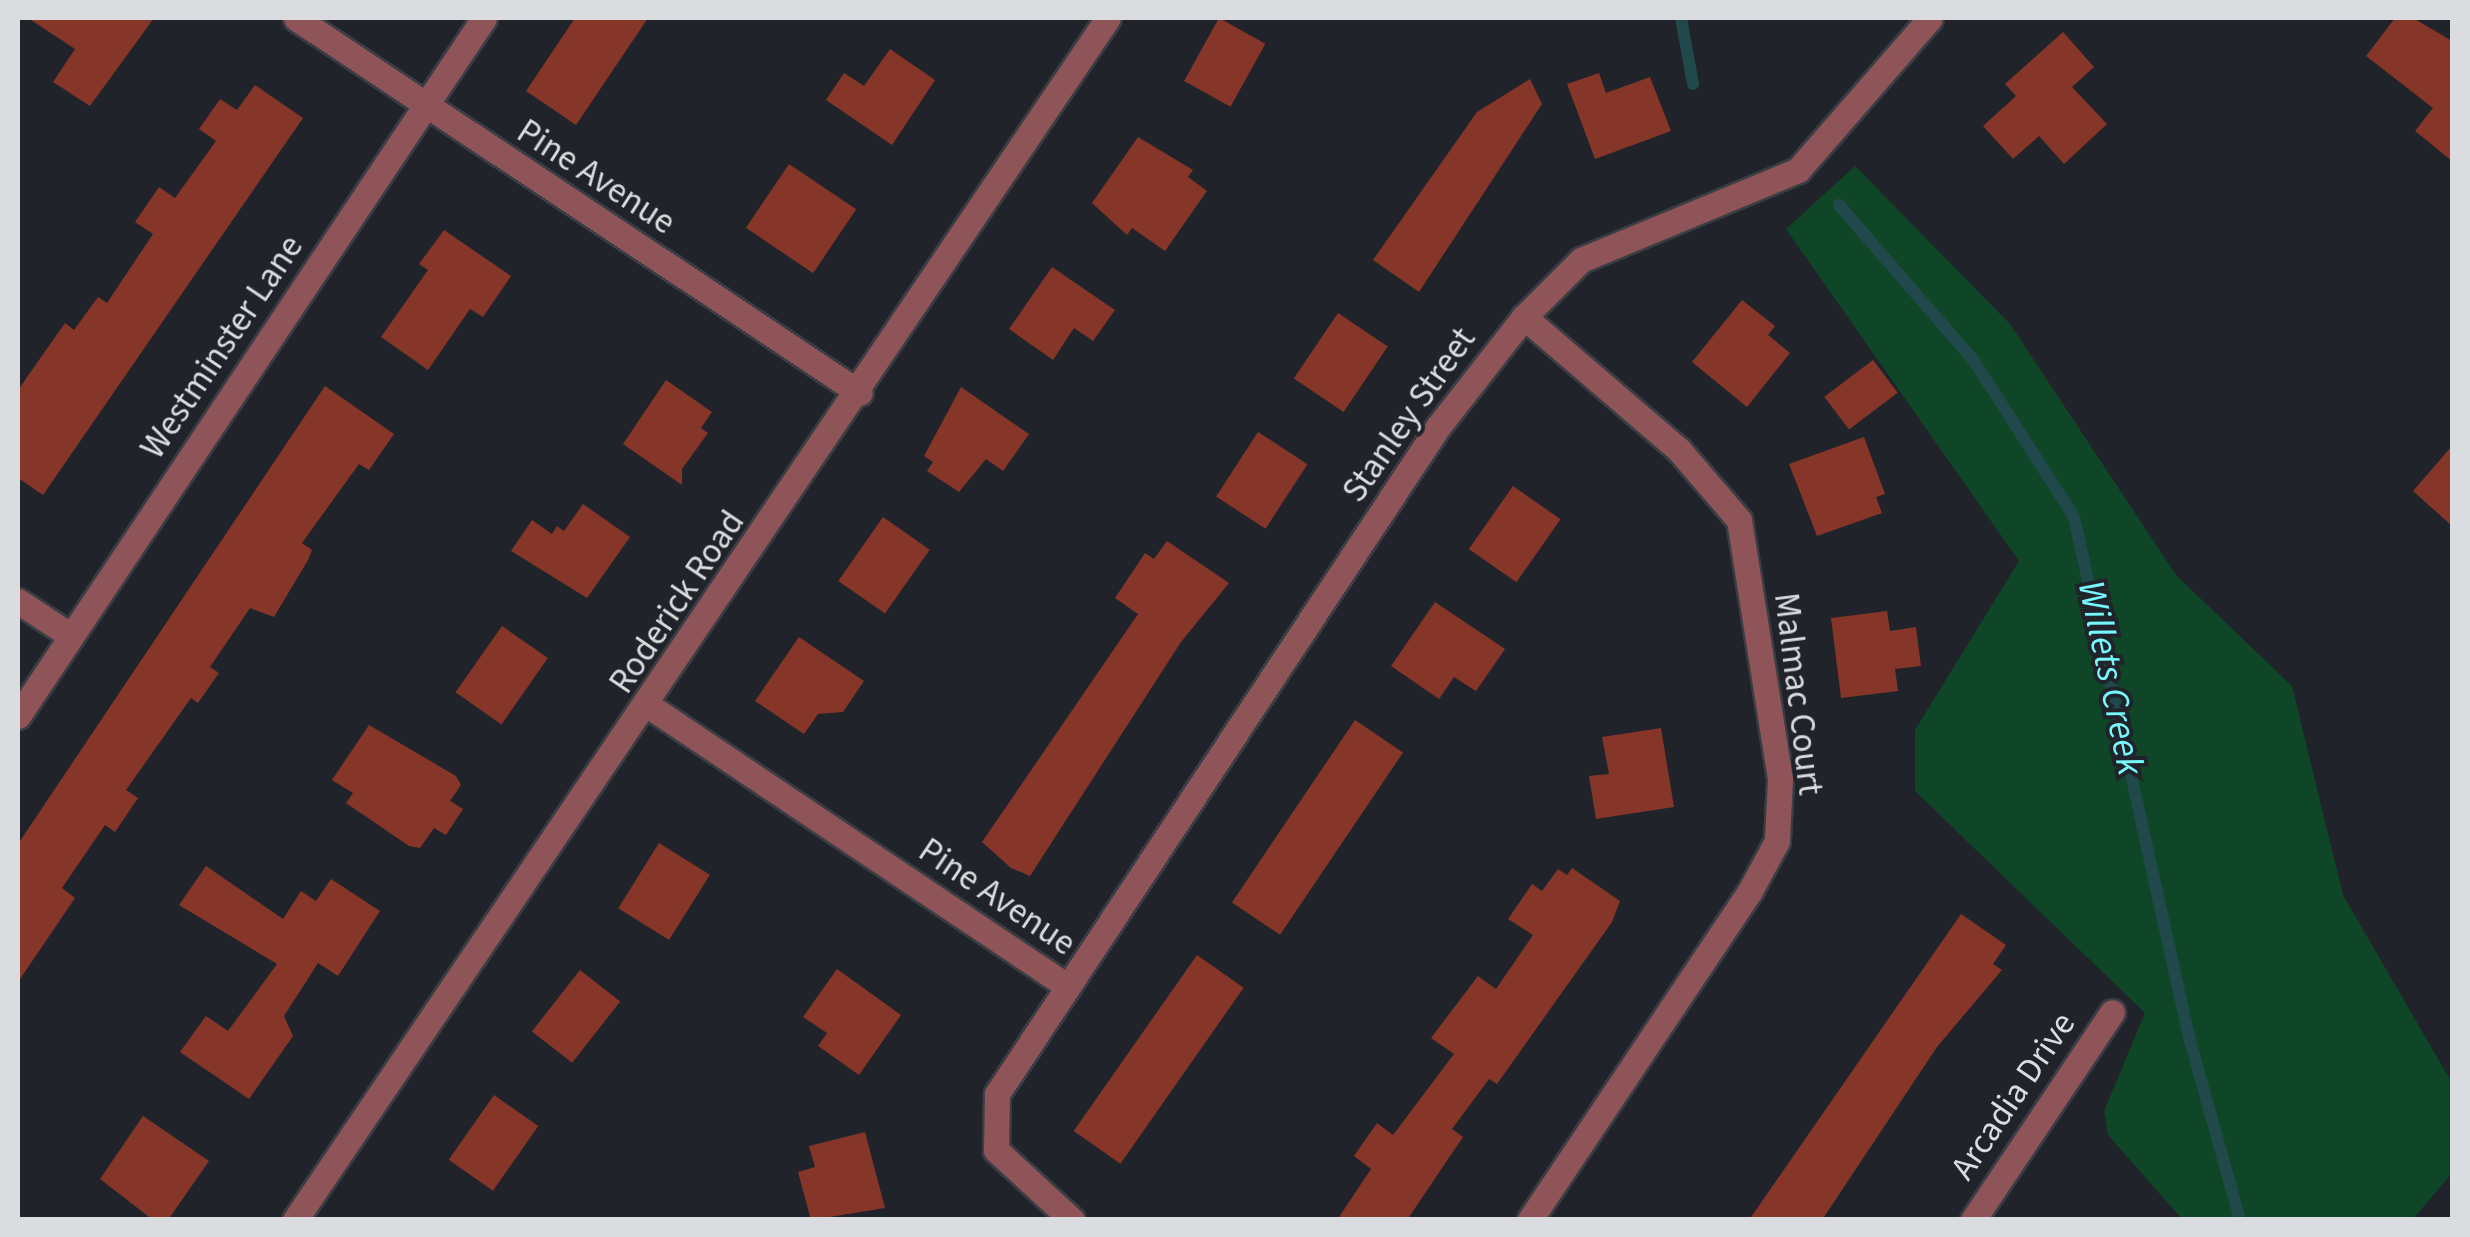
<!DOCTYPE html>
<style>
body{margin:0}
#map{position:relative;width:2470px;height:1237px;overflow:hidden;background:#202329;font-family:"Source Sans 3",sans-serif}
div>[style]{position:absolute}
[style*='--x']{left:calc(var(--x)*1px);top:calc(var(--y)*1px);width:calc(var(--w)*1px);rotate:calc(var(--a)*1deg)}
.green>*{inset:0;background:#0f4627}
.stream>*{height:12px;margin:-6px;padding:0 6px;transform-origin:6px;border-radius:6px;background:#21494b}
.building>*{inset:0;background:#863628;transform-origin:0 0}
.roads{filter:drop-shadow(2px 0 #3a3d43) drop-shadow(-2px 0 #3a3d43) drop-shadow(0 2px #3a3d43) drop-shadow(0 -2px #3a3d43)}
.minor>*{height:25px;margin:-12.5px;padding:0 12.5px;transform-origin:12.5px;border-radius:12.5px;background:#8f5457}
span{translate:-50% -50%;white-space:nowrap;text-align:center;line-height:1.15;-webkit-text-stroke:8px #202329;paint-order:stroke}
.street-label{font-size:35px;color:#dadce0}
.water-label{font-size:38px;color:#76f8fd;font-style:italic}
.frame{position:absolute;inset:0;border:20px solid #dadce0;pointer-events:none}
</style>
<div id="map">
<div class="green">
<div style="clip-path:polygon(1855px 166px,2010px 324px,2176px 575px,2292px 686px,2343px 895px,2452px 1083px,2452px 1173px,2413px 1219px,2182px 1219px,2108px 1135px,2104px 1111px,2145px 1013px,1915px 791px,1915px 730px,2019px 561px,1786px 229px)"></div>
</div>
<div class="stream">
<div style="--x:1681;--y:18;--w:67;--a:79.7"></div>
<div style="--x:1839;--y:205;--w:206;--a:49.1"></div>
<div style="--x:1974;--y:361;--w:185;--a:57.3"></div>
<div style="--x:2074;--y:517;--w:533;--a:77.53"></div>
<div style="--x:2189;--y:1037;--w:190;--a:74.4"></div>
</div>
<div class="building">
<div style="clip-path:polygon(28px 18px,154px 18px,90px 106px,53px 82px,75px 49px)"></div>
<div style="clip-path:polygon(575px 18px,648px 18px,576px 125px,526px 91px)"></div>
<div style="left:1219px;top:18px;width:53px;height:72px;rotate:29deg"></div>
<div style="clip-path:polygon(2395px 18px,2413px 18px,2452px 41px,2452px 161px,2415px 131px,2433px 108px,2366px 56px)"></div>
<div style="clip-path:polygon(2063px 32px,2094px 67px,2072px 87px,2107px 124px,2064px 164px,2039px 136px,2013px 159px,1983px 126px,2016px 96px,2005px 84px)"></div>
<div style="clip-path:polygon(890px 49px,935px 80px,892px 145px,826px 100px,844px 73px,864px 86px)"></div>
<div style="clip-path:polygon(1599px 73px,1606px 93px,1650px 77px,1671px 131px,1595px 159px,1567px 84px)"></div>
<div style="clip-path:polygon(1530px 79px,1542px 104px,1419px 292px,1373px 260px,1477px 112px)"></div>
<div style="clip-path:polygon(255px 85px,303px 118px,43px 495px,18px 478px,18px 390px,65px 323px,74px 330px,98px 297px,107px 303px,153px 234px,135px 222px,159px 187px,175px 198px,216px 141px,199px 129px,220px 99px,237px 110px)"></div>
<div style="clip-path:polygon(1138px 137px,1193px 170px,1188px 177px,1207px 191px,1165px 251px,1132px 228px,1127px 235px,1092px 203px)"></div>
<div style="left:789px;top:164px;width:81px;height:77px;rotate:34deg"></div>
<div style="clip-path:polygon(444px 230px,511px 276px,483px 317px,470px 309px,428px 370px,381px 337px,428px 270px,419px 264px)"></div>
<div style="clip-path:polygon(1052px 267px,1115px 310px,1093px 341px,1074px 328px,1053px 360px,1009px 329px)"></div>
<div style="clip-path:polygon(1742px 300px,1775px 326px,1768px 335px,1790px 353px,1747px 407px,1692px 362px)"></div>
<div style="left:1338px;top:313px;width:60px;height:79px;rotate:34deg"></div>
<div style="left:1873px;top:360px;width:41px;height:61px;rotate:53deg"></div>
<div style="clip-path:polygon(666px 380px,712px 412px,701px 428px,708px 433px,682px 469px,682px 485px,623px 444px)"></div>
<div style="clip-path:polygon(325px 386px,394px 434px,369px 470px,359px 464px,302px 543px,312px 550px,308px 560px,274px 617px,250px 608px,210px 667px,219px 673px,198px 703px,191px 698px,126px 790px,138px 798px,115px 832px,105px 825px,62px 888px,75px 898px,18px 982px,18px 844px)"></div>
<div style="clip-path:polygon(961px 387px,1029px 434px,1003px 471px,986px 459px,959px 492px,927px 471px,933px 462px,924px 456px)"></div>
<div style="left:1258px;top:432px;width:59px;height:77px;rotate:33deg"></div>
<div style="clip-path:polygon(1864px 437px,1885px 494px,1876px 497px,1882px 513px,1817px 536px,1789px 464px)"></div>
<div style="clip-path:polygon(2452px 446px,2452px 526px,2413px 491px)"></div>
<div style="left:1513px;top:486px;width:58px;height:77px;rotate:35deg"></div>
<div style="clip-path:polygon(583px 504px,630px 537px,587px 598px,511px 551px,532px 520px,552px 534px,557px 526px,564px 531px)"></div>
<div style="left:883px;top:517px;width:57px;height:78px;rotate:35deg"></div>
<div style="clip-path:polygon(1167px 541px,1229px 583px,1181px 642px,1030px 876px,1011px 868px,982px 842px,1138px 614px,1115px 598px,1145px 553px,1154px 559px)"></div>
<div style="clip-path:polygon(1435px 602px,1505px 649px,1476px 691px,1454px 677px,1439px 699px,1391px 666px)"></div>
<div style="clip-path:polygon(1887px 611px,1890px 631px,1916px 627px,1921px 666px,1895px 669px,1898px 691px,1841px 698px,1831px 618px)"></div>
<div style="left:502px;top:626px;width:56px;height:81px;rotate:35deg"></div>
<div style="clip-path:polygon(799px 637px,864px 681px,843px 712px,818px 714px,804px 734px,755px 701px)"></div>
<div style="left:1355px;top:720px;width:58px;height:220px;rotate:34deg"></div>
<div style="clip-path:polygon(369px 725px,456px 776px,461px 785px,450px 801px,463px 809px,446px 835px,434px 828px,420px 848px,409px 846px,346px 803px,353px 793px,332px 780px)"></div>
<div style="clip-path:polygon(1661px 728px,1674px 807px,1596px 819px,1589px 776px,1609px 774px,1602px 737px)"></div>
<div style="left:659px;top:843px;width:60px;height:77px;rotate:32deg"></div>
<div style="clip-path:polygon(206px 866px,283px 919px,301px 891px,316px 901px,331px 879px,380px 911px,338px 976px,318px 963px,284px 1016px,293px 1036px,249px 1099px,180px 1052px,206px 1016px,228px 1031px,277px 964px,179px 905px)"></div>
<div style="clip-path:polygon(1572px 868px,1620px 901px,1612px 922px,1497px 1084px,1489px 1079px,1452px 1129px,1463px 1137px,1407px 1220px,1337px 1220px,1371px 1169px,1354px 1156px,1377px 1123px,1393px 1135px,1454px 1054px,1431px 1038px,1478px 976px,1496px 989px,1533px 935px,1508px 919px,1532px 884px,1542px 891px,1558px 869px,1567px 875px)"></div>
<div style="clip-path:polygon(1961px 914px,2006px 945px,1993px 964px,2002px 970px,1937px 1047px,1822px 1220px,1749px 1220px)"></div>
<div style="left:1197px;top:955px;width:57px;height:215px;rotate:35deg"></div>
<div style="clip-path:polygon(837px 969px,901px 1015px,859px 1075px,818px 1046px,827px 1033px,803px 1017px)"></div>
<div style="left:580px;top:970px;width:51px;height:78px;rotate:38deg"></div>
<div style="left:494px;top:1095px;width:54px;height:79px;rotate:35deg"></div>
<div style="clip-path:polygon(143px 1116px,209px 1161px,168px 1220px,153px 1220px,100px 1179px)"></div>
<div style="clip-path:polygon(865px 1132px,885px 1208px,811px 1220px,798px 1172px,815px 1167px,809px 1146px)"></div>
</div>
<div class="roads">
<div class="minor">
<div style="--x:296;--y:18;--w:677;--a:33.62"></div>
<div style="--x:1524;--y:317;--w:204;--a:40.6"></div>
<div style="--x:1679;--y:450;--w:92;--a:49.4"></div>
<div style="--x:1739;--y:520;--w:262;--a:81"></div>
<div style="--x:1780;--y:779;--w:62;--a:92.8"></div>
<div style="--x:1777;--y:841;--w:57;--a:118.4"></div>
<div style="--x:1750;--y:891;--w:396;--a:123.8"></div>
<div style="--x:18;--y:601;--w:64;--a:33.4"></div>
<div style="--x:649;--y:706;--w:503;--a:33.82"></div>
<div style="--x:18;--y:716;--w:839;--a:-56.27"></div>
<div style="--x:295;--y:1220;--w:1451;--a:-55.93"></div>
<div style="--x:1072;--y:1220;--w:103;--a:-137.4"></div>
<div style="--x:996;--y:1150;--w:56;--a:-89"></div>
<div style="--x:997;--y:1094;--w:800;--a:-56.53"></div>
<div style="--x:1438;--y:427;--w:140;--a:-52"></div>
<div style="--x:1524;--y:317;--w:81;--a:-45"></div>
<div style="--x:1581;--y:260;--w:235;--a:-22.5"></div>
<div style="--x:1798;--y:170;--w:201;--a:-49"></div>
<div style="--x:1973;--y:1220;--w:250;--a:-56.2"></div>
</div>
</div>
<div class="street-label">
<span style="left:596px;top:177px;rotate:33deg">Pine Avenue</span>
<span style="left:222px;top:347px;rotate:-56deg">Westminster Lane</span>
<span style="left:1409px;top:415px;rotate:-55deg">Stanley Street</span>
<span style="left:677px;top:602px;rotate:-56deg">Roderick Road</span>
<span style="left:1798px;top:694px;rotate:83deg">Malmac Court</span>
<span style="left:997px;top:897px;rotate:34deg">Pine Avenue</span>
<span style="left:2013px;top:1096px;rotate:-56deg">Arcadia Drive</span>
</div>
<div class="water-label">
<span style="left:2110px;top:678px;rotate:78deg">Willets Creek</span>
</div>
<div class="frame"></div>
</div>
